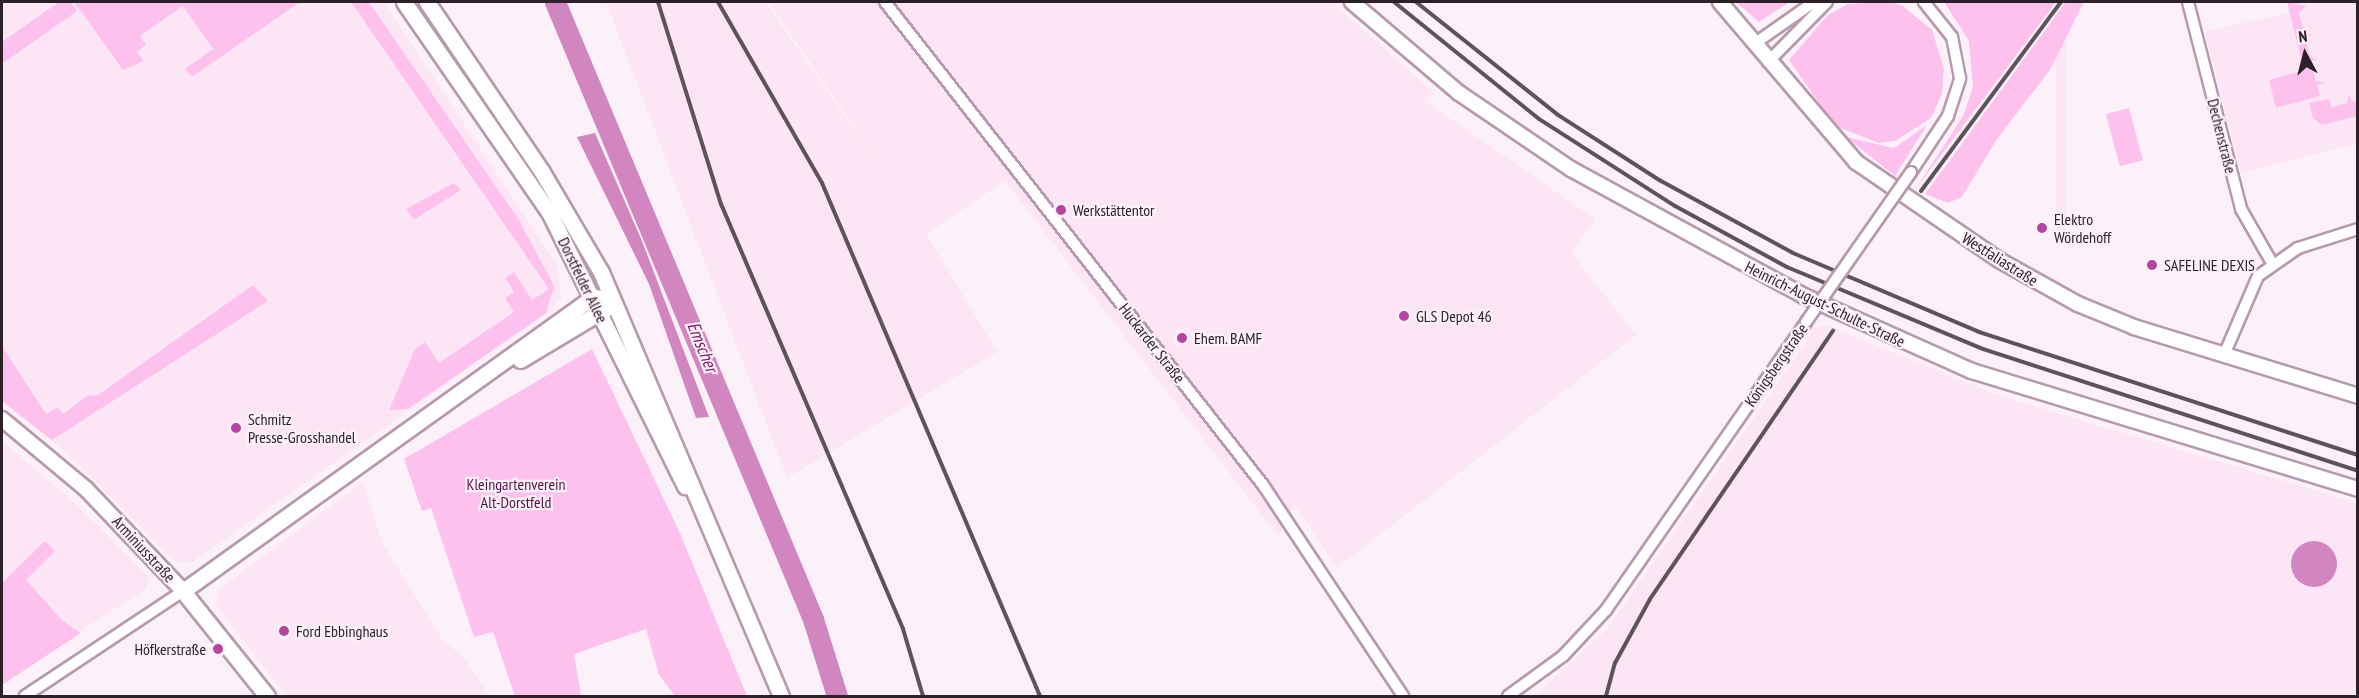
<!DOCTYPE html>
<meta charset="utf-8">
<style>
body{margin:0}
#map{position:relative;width:2359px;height:698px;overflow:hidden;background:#fdf1f9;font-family:"PT Sans Narrow",sans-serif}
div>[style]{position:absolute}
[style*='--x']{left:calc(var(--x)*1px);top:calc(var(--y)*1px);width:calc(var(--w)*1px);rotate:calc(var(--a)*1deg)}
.built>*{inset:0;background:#fce6f6;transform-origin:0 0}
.green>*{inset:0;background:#fec1ee;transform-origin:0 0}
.water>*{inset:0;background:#d286c0}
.round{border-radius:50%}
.river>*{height:21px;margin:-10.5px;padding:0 10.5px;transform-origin:10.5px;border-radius:10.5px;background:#d286c0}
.roads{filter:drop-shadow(2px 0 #b69aae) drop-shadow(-2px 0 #b69aae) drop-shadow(0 2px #b69aae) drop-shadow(0 -2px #b69aae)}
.minor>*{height:10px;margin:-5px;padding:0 5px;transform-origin:5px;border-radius:5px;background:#fff}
.tertiary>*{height:14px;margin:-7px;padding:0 7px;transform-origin:7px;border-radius:7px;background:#fff}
.secondary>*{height:15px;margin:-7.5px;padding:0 7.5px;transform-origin:7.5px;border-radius:7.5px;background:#fff}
.rail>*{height:4px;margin:-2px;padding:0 2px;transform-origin:2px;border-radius:2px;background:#5f535b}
.bridges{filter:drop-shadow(2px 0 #b69aae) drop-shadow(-2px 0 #b69aae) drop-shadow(0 2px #b69aae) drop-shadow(0 -2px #b69aae)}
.minor-bridge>*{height:10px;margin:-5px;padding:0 5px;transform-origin:5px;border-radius:5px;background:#fff}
.dots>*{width:16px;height:16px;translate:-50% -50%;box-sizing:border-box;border:3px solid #fdf1f9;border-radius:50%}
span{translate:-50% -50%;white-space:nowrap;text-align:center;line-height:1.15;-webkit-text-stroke:4.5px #fdf1f9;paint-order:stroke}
.street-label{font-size:16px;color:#2c2129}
.poi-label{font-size:16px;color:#2c2129}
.left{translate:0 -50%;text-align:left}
.right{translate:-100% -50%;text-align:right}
.park-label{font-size:16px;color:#551149}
.water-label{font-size:18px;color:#7c226b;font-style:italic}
.frame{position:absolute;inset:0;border:3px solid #2c2129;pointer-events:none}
.north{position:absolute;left:2275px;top:24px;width:60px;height:60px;-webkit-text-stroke:4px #fdf1f9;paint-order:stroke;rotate:353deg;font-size:16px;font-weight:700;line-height:24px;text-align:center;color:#2c2129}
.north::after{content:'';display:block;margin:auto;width:21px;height:27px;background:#2c2129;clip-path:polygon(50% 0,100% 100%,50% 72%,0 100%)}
</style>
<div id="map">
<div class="built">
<div style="clip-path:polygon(2px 2px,384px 2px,557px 265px,561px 298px,548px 313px,192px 562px,174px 561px,67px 453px,2px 402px)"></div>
<div style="clip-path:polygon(606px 2px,765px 2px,896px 189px,769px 2px,1332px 2px,1434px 93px,1425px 101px,1595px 219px,1571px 253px,1636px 335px,1337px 568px,1295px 504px,1278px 536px,1005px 181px,926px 234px,997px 352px,787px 478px)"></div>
<div style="left:2056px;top:2px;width:10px;height:232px"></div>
<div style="clip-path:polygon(2292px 2px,2357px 2px,2357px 143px,2241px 173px,2205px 32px,2294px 11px)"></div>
<div style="clip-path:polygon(1829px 326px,1995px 394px,2357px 503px,2357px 696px,1535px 696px,1608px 628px,1810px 337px,1811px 327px)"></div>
<div style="clip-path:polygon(2px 441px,75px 503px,149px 577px,146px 589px,2px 681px)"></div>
<div style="clip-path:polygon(363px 482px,383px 544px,442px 639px,465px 659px,489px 696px,286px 696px,216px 605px,219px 589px)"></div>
</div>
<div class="green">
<div style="clip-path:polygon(59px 2px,70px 2px,77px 11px,2px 64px,2px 42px)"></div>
<div style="clip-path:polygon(74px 2px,300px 2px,192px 77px,185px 69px,213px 49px,183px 6px,140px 36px,146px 45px,137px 52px,144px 61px,123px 70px)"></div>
<div style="clip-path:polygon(351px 2px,369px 2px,519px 220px,554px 286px,546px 313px,408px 409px,389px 410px,415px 349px,425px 342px,439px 363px,514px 312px,505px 298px,514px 292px,505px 278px,514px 272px,532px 300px,549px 289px)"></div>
<div style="clip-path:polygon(1736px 2px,1790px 2px,1759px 22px)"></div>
<div style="clip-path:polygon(1890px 2px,1903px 6px,1932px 30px,1944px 69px,1942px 94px,1931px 118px,1895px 141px,1879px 143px,1835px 126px,1789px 60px,1828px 15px,1848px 4px)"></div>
<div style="clip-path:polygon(1944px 2px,2056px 2px,1915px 190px,1963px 116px,1973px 87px,1969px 41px)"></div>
<div style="clip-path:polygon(2066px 2px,2084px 2px,2050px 70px,1997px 139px,1962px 197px,1948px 203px,1925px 194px)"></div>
<div style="clip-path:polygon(2287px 2px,2306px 6px,2299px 13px,2304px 32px,2313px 35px,2305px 37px,2310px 57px,2319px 59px,2311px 61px,2316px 81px,2325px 83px,2317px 85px,2320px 96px,2276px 108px,2269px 80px,2304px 70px)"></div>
<div style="clip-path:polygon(2349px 94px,2352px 102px,2357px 101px,2357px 116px,2322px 125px,2313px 118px,2309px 103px,2329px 99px,2332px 107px,2347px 103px)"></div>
<div style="left:2129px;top:108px;width:54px;height:24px;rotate:75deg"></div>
<div style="clip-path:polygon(1927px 125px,1895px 176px,1846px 137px,1894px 148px)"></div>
<div style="clip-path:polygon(454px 183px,461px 190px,414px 220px,406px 209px)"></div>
<div style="clip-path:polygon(253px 285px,268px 301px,52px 440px,2px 401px,2px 346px,46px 414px,58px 407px,63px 414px,87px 396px,98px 395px)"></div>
<div style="clip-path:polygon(592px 349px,680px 533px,747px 696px,675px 696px,659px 675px,646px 629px,574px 654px,581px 696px,515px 696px,493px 632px,474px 637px,431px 508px,422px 511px,404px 459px)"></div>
<div style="clip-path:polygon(45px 541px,55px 551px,26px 580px,63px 621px,81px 633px,2px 685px,2px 583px)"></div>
</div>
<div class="water">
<div style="clip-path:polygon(595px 133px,642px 241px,709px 417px,696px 418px,649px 284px,577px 137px)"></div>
<div class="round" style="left:2291px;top:541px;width:46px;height:46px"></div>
</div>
<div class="river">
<div style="--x:555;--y:2;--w:669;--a:67.31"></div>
<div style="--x:813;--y:619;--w:81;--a:72.7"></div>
</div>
<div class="roads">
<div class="minor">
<div style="--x:885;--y:2;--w:613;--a:51.95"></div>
<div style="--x:1263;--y:485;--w:253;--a:56.4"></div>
<div style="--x:2188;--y:2;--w:214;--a:75.6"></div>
<div style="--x:2241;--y:209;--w:62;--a:60.1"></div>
<div style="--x:1754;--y:44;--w:73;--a:-35"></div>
<div style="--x:1768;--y:62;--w:84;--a:-45.5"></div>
<div style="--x:1911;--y:172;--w:67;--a:-56.5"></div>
<div style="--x:1948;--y:116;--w:40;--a:-72"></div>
<div style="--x:1960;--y:78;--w:42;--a:-101"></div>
<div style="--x:1952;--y:37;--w:45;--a:-128.7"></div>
<div style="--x:2224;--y:355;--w:86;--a:-66.7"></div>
<div style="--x:2258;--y:276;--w:49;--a:-35"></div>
<div style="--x:2298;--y:248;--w:63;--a:-17.6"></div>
<div style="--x:25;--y:696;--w:190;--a:-33.6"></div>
<div style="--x:1508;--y:696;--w:68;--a:-36"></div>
<div style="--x:1563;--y:656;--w:63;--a:-46.9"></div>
<div style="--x:1606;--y:610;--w:351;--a:-55.2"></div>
</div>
<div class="tertiary">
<div style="--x:1352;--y:2;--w:140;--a:40.4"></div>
<div style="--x:1459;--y:93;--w:135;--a:34.2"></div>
<div style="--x:1571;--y:169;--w:265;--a:28.6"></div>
<div style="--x:1804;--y:296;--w:184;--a:24.1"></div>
<div style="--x:1972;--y:371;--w:404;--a:17"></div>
<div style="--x:1720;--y:2;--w:210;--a:49.6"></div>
<div style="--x:1856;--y:162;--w:173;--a:34.4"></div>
<div style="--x:1999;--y:260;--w:90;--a:29.1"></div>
<div style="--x:2078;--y:304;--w:61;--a:22.3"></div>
<div style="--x:2134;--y:327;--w:234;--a:17.1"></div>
<div style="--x:2;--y:419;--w:109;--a:39.8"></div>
<div style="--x:86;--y:489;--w:141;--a:46.4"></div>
</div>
<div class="secondary">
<div style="--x:404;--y:2;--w:257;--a:55.4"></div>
<div style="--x:550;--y:214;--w:304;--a:63.6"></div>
<div style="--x:427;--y:2;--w:205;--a:55.9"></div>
<div style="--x:542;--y:172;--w:116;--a:59.5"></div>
<div style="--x:601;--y:272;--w:461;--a:67"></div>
<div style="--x:520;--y:360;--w:101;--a:-30.9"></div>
<div style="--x:267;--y:696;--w:134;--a:-128.7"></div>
<div style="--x:183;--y:591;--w:505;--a:-35.64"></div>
<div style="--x:593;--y:297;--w:9;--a:6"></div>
</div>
</div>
<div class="rail">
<div style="--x:658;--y:2;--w:212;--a:72.7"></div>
<div style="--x:721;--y:204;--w:462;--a:66.8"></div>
<div style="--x:903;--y:629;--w:70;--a:73.4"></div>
<div style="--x:718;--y:2;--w:209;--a:60.1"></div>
<div style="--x:822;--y:183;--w:557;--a:66.98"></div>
<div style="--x:1394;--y:2;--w:186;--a:38.9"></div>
<div style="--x:1539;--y:119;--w:161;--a:32.6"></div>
<div style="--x:1675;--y:206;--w:128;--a:28.6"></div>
<div style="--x:1787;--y:267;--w:212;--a:22.7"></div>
<div style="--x:1983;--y:349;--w:394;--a:18"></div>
<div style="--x:1416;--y:2;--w:181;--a:38.5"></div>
<div style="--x:1558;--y:115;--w:122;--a:32.7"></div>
<div style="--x:1661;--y:181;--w:150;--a:28.6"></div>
<div style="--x:1793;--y:253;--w:202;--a:23"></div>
<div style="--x:1979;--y:332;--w:398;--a:18"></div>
<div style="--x:1921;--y:191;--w:235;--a:-53.5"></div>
<div style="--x:1606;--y:696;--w:34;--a:-75"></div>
<div style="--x:1615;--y:663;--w:73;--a:-61.3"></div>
<div style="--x:1650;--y:599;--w:325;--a:-55.7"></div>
</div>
<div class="bridges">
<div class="minor-bridge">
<div style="--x:1806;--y:322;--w:183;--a:-55"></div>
</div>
</div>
<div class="dots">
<div style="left:1061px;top:210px;background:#b644a0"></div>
<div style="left:2042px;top:228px;background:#b644a0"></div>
<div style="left:2152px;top:265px;background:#b644a0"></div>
<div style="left:1404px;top:316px;background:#b644a0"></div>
<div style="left:1182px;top:338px;background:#b644a0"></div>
<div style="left:236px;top:428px;background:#b644a0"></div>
<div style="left:284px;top:631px;background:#b644a0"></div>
<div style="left:218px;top:649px;background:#b644a0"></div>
</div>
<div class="street-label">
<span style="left:2222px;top:136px;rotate:76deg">Dechenstraße</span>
<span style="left:2000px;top:259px;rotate:32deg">Westfaliastraße</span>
<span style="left:583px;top:280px;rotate:64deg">Dorstfelder Allee</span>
<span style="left:1825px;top:304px;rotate:26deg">Heinrich-August-Schulte-Straße</span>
<span style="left:1152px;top:343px;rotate:52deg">Huckarder Straße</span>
<span style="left:1776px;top:365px;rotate:-55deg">Königsbergstraße</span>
<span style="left:144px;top:549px;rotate:47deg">Arminiusstraße</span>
</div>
<div class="poi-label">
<span class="left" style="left:1073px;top:210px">Werkstättentor</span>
<span class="left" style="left:2054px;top:228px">Elektro<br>Wördehoff</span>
<span class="left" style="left:2164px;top:265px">SAFELINE DEXIS</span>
<span class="left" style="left:1416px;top:316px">GLS Depot 46</span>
<span class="left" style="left:1194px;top:338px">Ehem. BAMF</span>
<span class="left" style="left:248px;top:428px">Schmitz<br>Presse-Grosshandel</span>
<span class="left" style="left:296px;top:631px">Ford Ebbinghaus</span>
<span class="right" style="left:206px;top:649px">Höfkerstraße</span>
</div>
<div class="park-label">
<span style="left:516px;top:493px">Kleingartenverein<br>Alt-Dorstfeld</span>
</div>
<div class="water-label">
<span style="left:702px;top:347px;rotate:68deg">Emscher</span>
</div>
<div class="frame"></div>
<div class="north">N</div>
</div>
